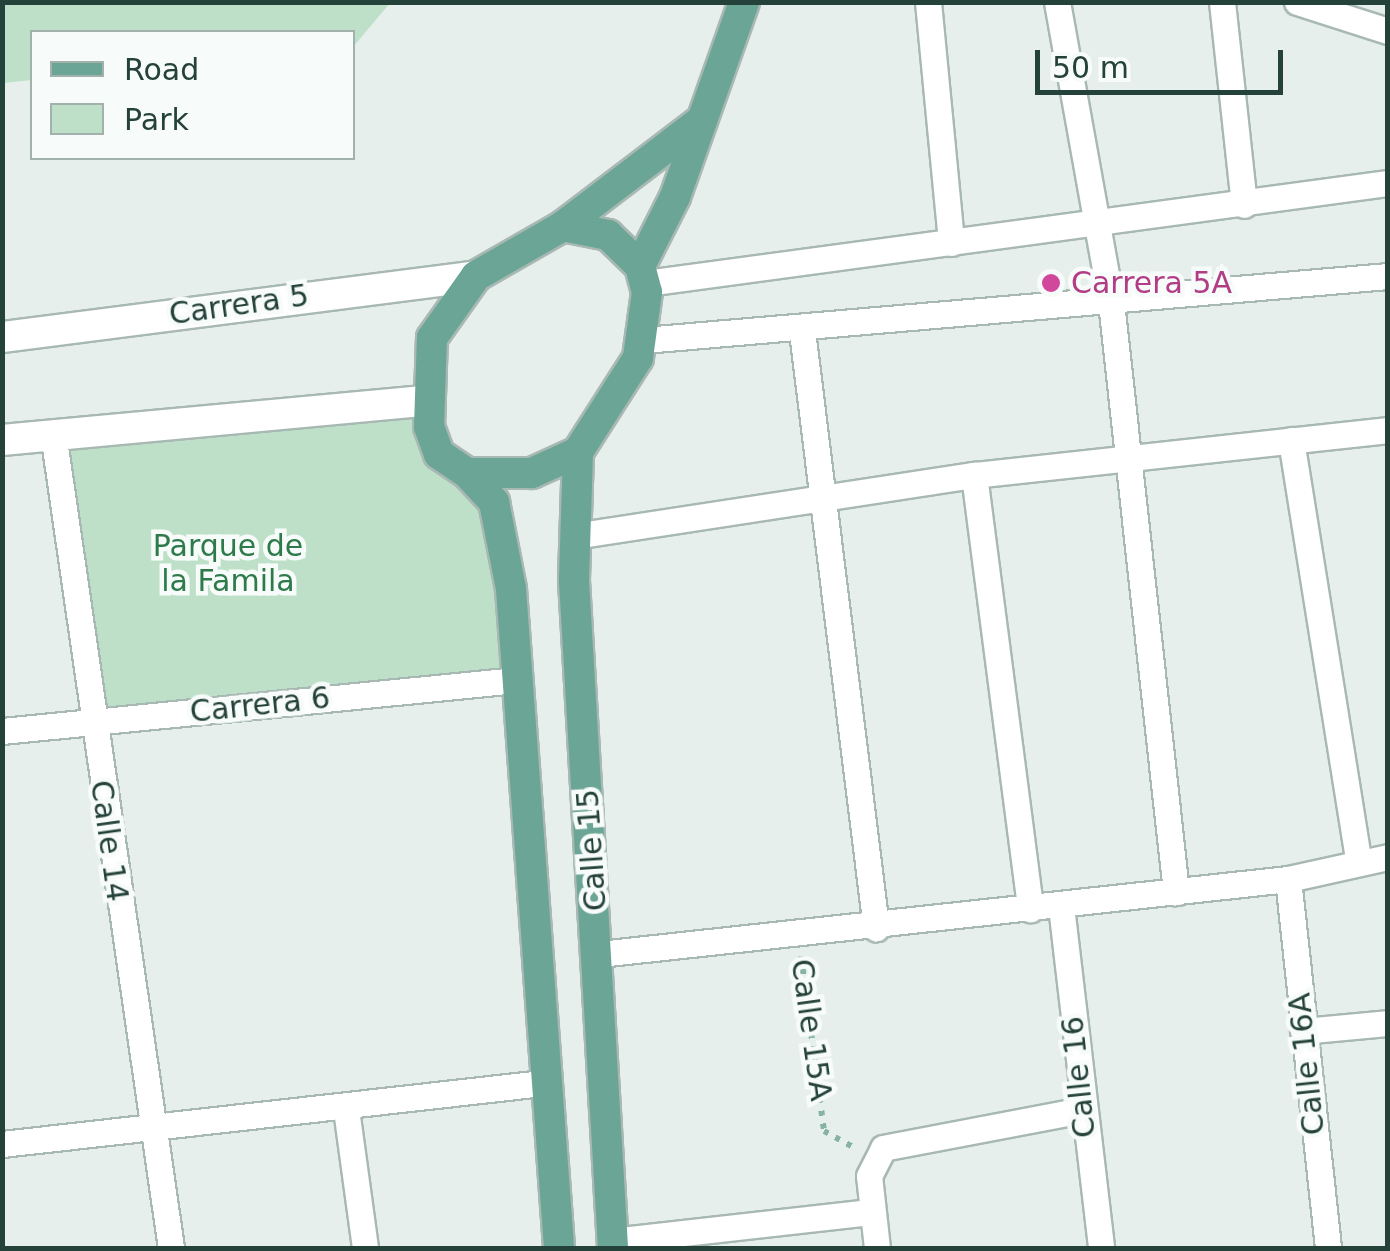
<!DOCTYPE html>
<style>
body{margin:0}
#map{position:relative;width:1390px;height:1251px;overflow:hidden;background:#e6efeb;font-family:"DejaVu Sans",sans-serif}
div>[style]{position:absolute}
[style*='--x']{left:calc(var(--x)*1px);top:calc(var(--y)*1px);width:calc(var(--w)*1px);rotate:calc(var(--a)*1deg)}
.green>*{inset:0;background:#bfe0c8}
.path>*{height:6px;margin-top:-3px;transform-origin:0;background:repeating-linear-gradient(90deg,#86b3a5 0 5px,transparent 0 13px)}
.roads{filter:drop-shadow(2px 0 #a8b8b2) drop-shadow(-2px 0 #a8b8b2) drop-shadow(0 2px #a8b8b2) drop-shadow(0 -2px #a8b8b2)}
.street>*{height:25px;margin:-12.5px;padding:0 12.5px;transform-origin:12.5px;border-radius:12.5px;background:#fff}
.secondary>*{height:30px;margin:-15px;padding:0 15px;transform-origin:15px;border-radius:15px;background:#fff}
.primary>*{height:30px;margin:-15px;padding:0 15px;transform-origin:15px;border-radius:15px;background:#6aa596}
.dots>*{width:28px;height:28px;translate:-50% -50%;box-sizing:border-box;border:5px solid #f7fbf9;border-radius:50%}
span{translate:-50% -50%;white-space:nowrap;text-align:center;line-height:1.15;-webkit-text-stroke:9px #f7fbf9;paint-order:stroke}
.hotel-label{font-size:30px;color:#b23c85}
.left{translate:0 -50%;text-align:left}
.street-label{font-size:30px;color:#24423a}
.park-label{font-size:30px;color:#2d7a4b}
.frame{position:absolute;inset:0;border:5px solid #24423a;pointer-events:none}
.legend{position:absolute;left:30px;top:30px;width:325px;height:130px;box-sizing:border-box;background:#f7fbf9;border:2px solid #a3b1ad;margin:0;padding:12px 18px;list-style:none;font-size:30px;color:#24423a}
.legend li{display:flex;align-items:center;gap:20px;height:50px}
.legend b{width:50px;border:2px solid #a3b1ad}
.scale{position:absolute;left:1035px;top:50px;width:248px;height:45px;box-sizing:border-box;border:5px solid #24423a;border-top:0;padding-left:12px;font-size:30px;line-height:35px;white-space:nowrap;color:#24423a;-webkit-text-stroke:8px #f7fbf9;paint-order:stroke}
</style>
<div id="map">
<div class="green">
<div style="clip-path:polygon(2px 3px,3px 2px,390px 3px,353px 47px,352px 32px,32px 32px,32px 80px,3px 83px)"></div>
<div style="clip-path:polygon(425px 401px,429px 427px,486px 489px,517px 680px,91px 721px,53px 433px)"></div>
</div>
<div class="path">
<div style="--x:801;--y:956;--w:177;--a:82.5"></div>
<div style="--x:824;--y:1131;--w:37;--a:29"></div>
</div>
<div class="roads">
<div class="street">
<div style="--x:928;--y:2;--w:242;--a:84.5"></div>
<div style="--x:1057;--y:2;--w:305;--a:79.8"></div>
<div style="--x:1111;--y:302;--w:594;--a:83.71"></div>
<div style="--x:1222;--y:2;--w:204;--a:83.8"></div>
<div style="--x:1297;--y:2;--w:96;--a:17.7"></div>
<div style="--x:646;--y:283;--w:749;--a:-7.68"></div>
<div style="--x:802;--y:331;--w:602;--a:82.93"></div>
<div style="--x:644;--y:340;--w:747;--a:-4.92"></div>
<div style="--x:53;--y:433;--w:823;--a:81.76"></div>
<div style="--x:1291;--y:440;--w:428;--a:80.9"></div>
<div style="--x:974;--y:475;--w:438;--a:82.6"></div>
<div style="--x:574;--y:536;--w:405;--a:-8.7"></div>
<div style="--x:974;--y:475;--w:416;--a:-6.2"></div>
<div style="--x:2;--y:731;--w:518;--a:-5.66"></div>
<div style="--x:1288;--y:879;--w:371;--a:83.8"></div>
<div style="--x:1061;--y:906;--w:344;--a:83.3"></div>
<div style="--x:599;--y:954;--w:693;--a:-6.21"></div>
<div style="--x:1288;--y:879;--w:102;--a:-12.4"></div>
<div style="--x:1303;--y:1031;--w:85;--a:-5.4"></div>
<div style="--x:346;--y:1109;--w:140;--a:82.2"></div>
<div style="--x:2;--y:1144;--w:543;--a:-6.44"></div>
<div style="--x:612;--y:1241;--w:262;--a:-6.4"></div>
<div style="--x:877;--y:1248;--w:72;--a:-96.3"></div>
<div style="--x:869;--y:1176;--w:31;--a:-63"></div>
<div style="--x:883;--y:1148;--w:203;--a:-10.8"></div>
</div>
<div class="secondary">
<div style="--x:2;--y:337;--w:478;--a:-7.3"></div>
<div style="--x:2;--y:440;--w:425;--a:-5.3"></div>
</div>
<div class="primary">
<div style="--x:563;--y:226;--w:46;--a:11.3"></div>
<div style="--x:608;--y:235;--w:45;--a:44.1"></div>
<div style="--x:640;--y:266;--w:27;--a:75"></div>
<div style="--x:647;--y:292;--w:67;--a:97.8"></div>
<div style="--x:638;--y:358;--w:112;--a:122.6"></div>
<div style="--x:578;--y:452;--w:51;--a:155.5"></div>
<div style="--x:532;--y:473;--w:65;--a:180"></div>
<div style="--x:467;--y:473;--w:34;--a:-146"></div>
<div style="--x:439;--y:454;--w:29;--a:-110"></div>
<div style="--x:429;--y:427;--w:89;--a:-88.1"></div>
<div style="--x:432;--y:338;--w:76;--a:-54.6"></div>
<div style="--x:476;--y:276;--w:100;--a:-29.9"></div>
<div style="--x:563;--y:226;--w:175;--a:-37.3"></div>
<div style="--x:640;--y:266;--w:77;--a:-63.1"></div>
<div style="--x:675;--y:197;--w:207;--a:-70.5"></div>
<div style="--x:578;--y:452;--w:129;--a:91.8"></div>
<div style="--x:574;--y:581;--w:668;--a:86.65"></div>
<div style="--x:467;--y:473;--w:40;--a:47"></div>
<div style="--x:494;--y:502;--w:89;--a:78.9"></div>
<div style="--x:511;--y:589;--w:661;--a:85.83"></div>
</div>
</div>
<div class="dots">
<div style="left:1051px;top:283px;background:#d1479c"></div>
</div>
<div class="hotel-label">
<span class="left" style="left:1071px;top:283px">Carrera 5A</span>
</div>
<div class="street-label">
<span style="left:239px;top:305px;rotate:-8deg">Carrera 5</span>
<span style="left:260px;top:705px;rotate:-6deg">Carrera 6</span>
<span style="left:109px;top:841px;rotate:82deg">Calle 14</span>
<span style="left:592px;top:850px;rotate:-94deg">Calle 15</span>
<span style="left:811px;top:1030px;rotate:82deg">Calle 15A</span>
<span style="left:1307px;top:1064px;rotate:-96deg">Calle 16A</span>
<span style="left:1079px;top:1077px;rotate:-96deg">Calle 16</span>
</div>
<div class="park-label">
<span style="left:228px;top:563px">Parque de<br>la Famila</span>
</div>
<div class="frame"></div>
<ul class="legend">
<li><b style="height:12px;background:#6aa596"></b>Road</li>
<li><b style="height:28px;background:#bfe0c8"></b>Park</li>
</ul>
<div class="scale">50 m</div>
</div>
